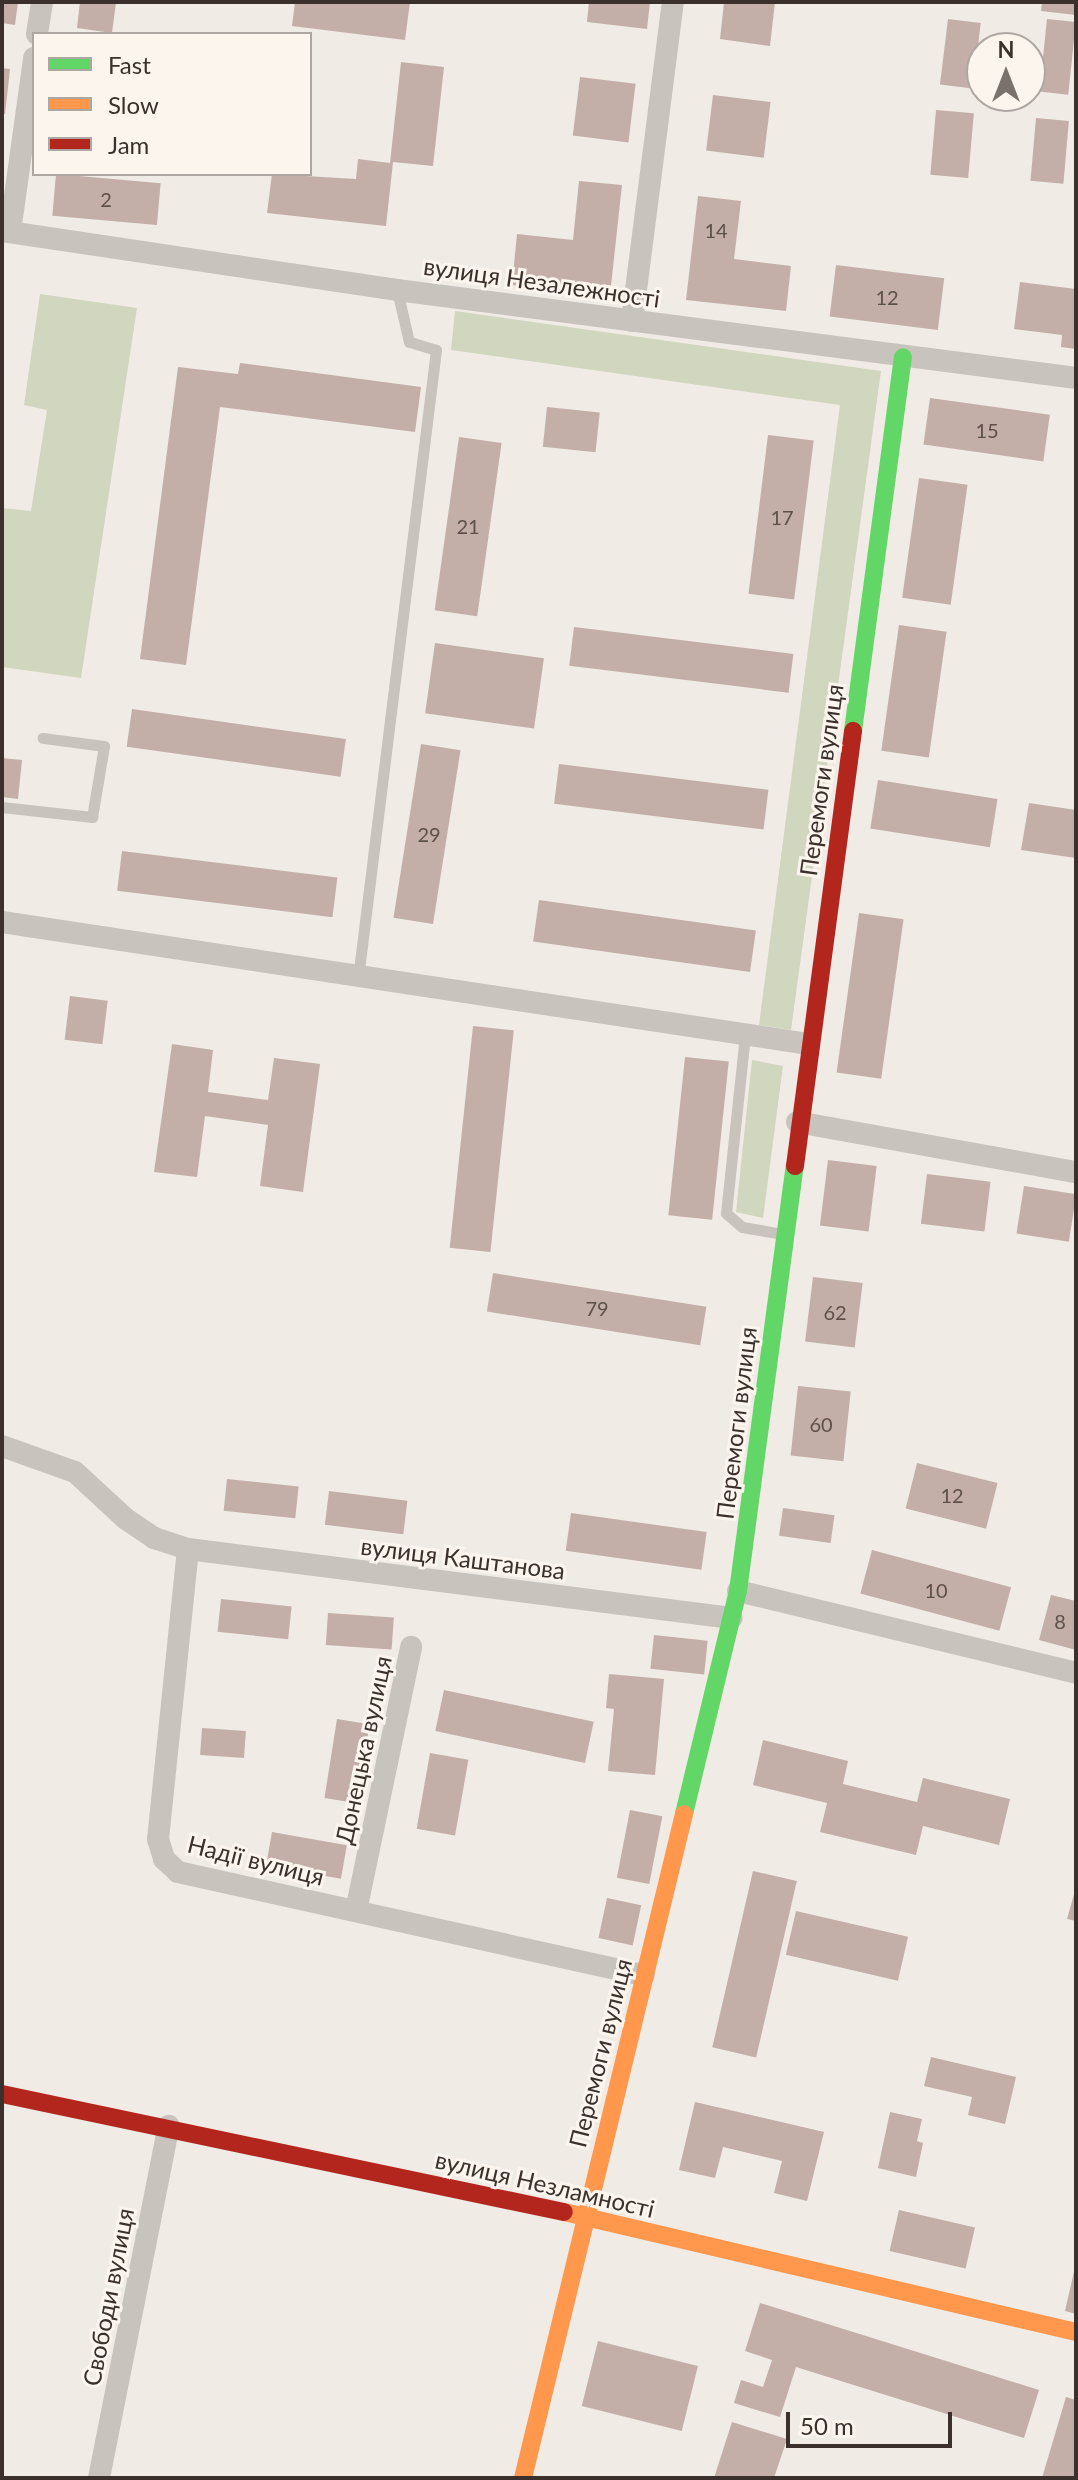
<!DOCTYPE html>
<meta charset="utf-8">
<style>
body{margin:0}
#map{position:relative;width:1078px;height:2480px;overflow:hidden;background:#f0ebe5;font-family:Lato,sans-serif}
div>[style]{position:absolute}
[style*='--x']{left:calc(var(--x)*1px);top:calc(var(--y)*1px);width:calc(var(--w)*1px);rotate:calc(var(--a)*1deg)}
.green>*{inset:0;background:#d1d6bf}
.building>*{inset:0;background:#c3afa7;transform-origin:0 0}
.lane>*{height:11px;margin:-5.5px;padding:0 5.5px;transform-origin:5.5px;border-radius:5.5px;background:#c9c3be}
.street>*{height:22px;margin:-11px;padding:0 11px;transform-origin:11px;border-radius:11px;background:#c9c3be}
.fast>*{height:18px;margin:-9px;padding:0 9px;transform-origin:9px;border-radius:9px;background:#63d668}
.slow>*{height:18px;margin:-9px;padding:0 9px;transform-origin:9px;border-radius:9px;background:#ff974d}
.jam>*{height:18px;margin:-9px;padding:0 9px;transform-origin:9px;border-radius:9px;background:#b3261e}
span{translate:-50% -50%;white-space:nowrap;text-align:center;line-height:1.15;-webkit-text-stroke:6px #fbf5ee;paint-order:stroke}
.number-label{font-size:20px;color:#5d504a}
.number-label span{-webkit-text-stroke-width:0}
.street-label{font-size:24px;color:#3b302b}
.frame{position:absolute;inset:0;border:4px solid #3b302b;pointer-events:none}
.legend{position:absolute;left:32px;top:32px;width:280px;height:144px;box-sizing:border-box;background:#fbf5ee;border:2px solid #aea6a0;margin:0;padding:10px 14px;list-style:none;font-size:24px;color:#3b302b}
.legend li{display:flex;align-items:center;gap:16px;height:40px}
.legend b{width:40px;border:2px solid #aea6a0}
.north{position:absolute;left:966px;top:32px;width:80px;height:80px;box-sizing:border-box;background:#fbf5ee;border:2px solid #aea6a0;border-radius:50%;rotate:0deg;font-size:22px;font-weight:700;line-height:32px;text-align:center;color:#3b302b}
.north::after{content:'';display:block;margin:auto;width:28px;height:36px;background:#7a716c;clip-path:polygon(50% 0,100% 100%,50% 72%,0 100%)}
.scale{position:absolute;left:786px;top:2412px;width:166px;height:36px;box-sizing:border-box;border:4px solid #3b302b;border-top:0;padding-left:10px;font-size:24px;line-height:28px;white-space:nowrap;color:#3b302b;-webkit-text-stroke:6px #fbf5ee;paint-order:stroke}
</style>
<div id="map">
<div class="green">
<div style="clip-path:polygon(40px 294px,137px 308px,81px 678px,2px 667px,2px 508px,31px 511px,47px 410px,24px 405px)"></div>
<div style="clip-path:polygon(455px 311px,881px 371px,791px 1030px,759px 1025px,840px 405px,451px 350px)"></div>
<div style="clip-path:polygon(752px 1060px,783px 1066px,763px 1218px,736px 1212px)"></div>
</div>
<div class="building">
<div style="clip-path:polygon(2px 2px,18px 2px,15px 25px,2px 23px)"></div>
<div style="clip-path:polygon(80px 2px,116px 2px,112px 33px,77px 28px)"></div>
<div style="clip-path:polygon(295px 2px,410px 2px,405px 40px,292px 26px)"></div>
<div style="clip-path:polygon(589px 2px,650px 2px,647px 29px,587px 22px)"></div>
<div style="clip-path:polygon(724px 2px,775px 2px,770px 46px,720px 39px)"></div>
<div style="clip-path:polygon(1042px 2px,1076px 2px,1076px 15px,1041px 11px)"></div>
<div style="left:948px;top:19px;width:33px;height:66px;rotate:7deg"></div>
<div style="left:1047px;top:19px;width:29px;height:73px;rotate:6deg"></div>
<div style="clip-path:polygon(401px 62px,444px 67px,433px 166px,393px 162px,386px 226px,267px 213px,272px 174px,356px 179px,358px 159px,390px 163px)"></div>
<div style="clip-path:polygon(2px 68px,10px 69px,5px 114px,2px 114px)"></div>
<div style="left:580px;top:77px;width:56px;height:59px;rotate:7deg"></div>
<div style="left:713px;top:95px;width:58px;height:56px;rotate:7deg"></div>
<div style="left:936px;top:110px;width:38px;height:65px;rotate:5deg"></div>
<div style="left:1036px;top:118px;width:33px;height:63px;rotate:5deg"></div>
<div style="left:56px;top:174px;width:105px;height:42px;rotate:5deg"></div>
<div style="clip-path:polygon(579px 181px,622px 185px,610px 295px,512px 285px,517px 234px,573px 240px)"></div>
<div style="clip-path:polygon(698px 196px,741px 201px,734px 259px,791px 266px,786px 311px,686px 300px)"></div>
<div style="left:836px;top:265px;width:109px;height:52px;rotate:7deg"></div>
<div style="clip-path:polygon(1020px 282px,1076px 289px,1076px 349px,1061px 347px,1062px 335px,1014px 329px)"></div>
<div style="clip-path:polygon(240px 363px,421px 387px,415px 432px,220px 407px,186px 665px,140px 659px,178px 367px,238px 374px)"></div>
<div style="left:930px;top:398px;width:121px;height:47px;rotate:8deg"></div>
<div style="left:547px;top:407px;width:53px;height:40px;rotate:6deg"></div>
<div style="left:768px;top:435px;width:46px;height:160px;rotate:7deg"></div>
<div style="left:459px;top:437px;width:43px;height:175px;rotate:8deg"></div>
<div style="left:919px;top:478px;width:49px;height:121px;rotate:8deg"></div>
<div style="left:899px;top:625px;width:48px;height:127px;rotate:8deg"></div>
<div style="left:574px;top:627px;width:221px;height:39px;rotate:7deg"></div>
<div style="left:435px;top:643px;width:110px;height:71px;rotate:8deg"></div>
<div style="left:132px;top:709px;width:216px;height:38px;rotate:8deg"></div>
<div style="left:421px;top:744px;width:40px;height:176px;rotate:9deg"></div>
<div style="clip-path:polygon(2px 758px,22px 760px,18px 799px,2px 797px)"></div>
<div style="left:559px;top:764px;width:211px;height:40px;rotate:7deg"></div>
<div style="left:878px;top:780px;width:121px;height:49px;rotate:9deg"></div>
<div style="clip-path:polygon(1029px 803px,1076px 810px,1076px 858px,1021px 850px)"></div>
<div style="left:122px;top:851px;width:217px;height:40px;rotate:7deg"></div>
<div style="left:539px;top:900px;width:219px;height:42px;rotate:8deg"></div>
<div style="left:859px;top:913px;width:45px;height:161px;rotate:8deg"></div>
<div style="left:70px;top:996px;width:38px;height:44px;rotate:7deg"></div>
<div style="left:473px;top:1026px;width:41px;height:223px;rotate:6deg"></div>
<div style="clip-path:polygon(172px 1044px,213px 1050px,208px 1092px,268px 1100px,274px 1058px,320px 1064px,303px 1192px,260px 1186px,268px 1125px,205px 1116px,197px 1177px,154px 1172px)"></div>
<div style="left:685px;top:1057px;width:44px;height:159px;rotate:6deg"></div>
<div style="left:828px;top:1160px;width:49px;height:66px;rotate:7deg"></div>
<div style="left:927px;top:1174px;width:64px;height:50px;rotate:7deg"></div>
<div style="left:1024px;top:1186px;width:53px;height:48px;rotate:9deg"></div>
<div style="left:493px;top:1273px;width:216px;height:39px;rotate:9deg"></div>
<div style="left:813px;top:1277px;width:50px;height:65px;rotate:7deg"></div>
<div style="left:798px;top:1386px;width:53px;height:70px;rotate:6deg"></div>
<div style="left:917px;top:1463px;width:83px;height:47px;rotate:14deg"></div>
<div style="left:227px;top:1479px;width:72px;height:32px;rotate:6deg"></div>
<div style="left:329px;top:1491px;width:79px;height:34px;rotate:7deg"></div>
<div style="left:783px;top:1508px;width:52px;height:28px;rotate:8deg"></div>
<div style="left:571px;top:1513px;width:137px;height:38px;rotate:8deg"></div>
<div style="left:872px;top:1550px;width:144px;height:45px;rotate:15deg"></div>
<div style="clip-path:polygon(1051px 1595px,1076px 1601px,1076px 1650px,1039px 1640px)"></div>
<div style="left:221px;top:1599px;width:71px;height:33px;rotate:6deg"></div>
<div style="left:328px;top:1613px;width:66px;height:32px;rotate:4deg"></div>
<div style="left:654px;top:1635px;width:54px;height:34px;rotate:6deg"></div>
<div style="clip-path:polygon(609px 1674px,664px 1679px,655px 1775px,608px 1771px,614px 1709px,606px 1708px)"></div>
<div style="left:444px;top:1690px;width:153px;height:42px;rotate:12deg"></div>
<div style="left:337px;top:1719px;width:33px;height:80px;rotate:9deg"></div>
<div style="left:202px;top:1728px;width:44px;height:27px;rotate:4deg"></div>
<div style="clip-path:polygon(763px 1740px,848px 1761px,843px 1784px,917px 1802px,923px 1778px,1010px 1799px,999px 1845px,923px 1826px,916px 1855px,820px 1832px,827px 1803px,753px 1785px)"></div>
<div style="left:430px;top:1753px;width:39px;height:77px;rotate:10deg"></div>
<div style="left:630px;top:1810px;width:33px;height:69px;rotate:11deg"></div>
<div style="left:272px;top:1832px;width:76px;height:34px;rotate:10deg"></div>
<div style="left:753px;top:1871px;width:45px;height:181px;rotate:13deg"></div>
<div style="clip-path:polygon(1076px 1887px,1076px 1921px,1067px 1919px)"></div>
<div style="left:607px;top:1898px;width:35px;height:41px;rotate:12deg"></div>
<div style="left:796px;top:1911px;width:115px;height:45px;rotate:13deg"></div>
<div style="clip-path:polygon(931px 2057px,1016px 2077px,1005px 2124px,968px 2115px,972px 2097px,924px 2086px)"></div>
<div style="clip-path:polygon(695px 2102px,824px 2132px,807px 2201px,774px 2193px,782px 2161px,723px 2147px,715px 2178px,679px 2170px)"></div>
<div style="clip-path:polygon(890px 2112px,922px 2119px,917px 2141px,923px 2143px,916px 2177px,878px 2168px)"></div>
<div style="left:899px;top:2210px;width:78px;height:42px;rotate:13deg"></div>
<div style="clip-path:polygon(1075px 2267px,1076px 2267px,1076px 2314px,1065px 2311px)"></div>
<div style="clip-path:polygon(760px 2303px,1039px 2390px,1024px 2438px,796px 2367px,780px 2417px,734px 2403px,741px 2380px,763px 2387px,772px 2360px,745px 2351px)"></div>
<div style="left:598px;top:2341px;width:103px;height:67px;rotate:14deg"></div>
<div style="clip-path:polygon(1066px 2397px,1076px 2400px,1076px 2478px,1042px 2478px)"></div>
<div style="clip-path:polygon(732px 2422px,787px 2439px,774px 2478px,714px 2478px)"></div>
</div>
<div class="lane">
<div style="--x:2;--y:807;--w:91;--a:6.3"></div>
<div style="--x:92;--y:817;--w:72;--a:-80.4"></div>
<div style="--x:104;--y:746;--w:62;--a:-172.5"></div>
<div style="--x:358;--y:978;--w:633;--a:-82.92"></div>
<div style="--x:436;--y:350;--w:28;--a:-163"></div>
<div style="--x:409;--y:342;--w:53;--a:-103"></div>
<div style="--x:745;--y:1035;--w:179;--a:96.1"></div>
<div style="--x:726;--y:1213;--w:21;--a:41"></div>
<div style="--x:742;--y:1227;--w:42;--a:9.7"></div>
</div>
<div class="street">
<div style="--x:37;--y:34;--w:32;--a:-81"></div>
<div style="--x:2;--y:231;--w:399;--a:8.5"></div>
<div style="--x:397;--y:290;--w:685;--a:7.38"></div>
<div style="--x:10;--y:232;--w:176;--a:-82.1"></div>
<div style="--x:632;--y:321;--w:322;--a:-82.7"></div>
<div style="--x:2;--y:922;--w:816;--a:8.6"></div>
<div style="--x:797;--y:1122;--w:283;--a:10.2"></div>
<div style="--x:2;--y:1446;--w:77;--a:19.6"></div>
<div style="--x:75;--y:1472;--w:69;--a:42.7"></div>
<div style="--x:126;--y:1519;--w:34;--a:34"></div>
<div style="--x:154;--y:1538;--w:36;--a:18"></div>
<div style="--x:188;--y:1549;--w:548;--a:7.23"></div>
<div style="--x:188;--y:1549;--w:292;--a:95.9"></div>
<div style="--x:158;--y:1839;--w:21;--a:73"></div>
<div style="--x:164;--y:1859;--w:19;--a:43"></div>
<div style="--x:178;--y:1872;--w:477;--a:12.5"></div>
<div style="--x:738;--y:1591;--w:348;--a:13.6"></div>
<div style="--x:356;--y:1911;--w:270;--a:-78.2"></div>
<div style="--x:99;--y:2478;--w:359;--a:-78.8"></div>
</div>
<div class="fast">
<div style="--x:853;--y:731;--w:377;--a:-82.4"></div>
<div style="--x:684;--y:1814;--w:229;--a:-76.4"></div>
<div style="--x:738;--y:1591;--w:429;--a:-82.4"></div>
</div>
<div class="slow">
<div style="--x:564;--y:2212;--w:526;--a:13.19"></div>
<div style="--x:523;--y:2478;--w:683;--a:-76.37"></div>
</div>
<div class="jam">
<div style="--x:795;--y:1166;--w:439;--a:-82.4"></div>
<div style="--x:2;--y:2094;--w:574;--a:11.86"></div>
</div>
<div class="number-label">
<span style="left:106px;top:199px">2</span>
<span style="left:716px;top:230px">14</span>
<span style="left:887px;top:297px">12</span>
<span style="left:987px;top:430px">15</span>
<span style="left:782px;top:517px">17</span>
<span style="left:468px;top:526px">21</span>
<span style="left:429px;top:834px">29</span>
<span style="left:597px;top:1308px">79</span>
<span style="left:835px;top:1312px">62</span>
<span style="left:821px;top:1424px">60</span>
<span style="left:952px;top:1495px">12</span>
<span style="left:936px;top:1590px">10</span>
<span style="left:1060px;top:1621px">8</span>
</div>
<div class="street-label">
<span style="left:542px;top:282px;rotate:8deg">вулиця Незалежності</span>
<span style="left:821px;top:780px;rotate:-82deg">Перемоги вулиця</span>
<span style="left:736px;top:1423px;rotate:-83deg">Перемоги вулиця</span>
<span style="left:463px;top:1558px;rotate:7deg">вулиця Каштанова</span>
<span style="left:363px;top:1750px;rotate:-78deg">Донецька вулиця</span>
<span style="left:256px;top:1860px;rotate:14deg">Надії вулиця</span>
<span style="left:600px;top:2053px;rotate:-76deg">Перемоги вулиця</span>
<span style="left:545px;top:2184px;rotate:13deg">вулиця Незламності</span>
<span style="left:108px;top:2297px;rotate:-79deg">Свободи вулиця</span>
</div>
<div class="frame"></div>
<ul class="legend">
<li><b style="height:10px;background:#63d668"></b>Fast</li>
<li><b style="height:10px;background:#ff974d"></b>Slow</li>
<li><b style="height:10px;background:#b3261e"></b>Jam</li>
</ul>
<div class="north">N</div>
<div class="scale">50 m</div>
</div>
